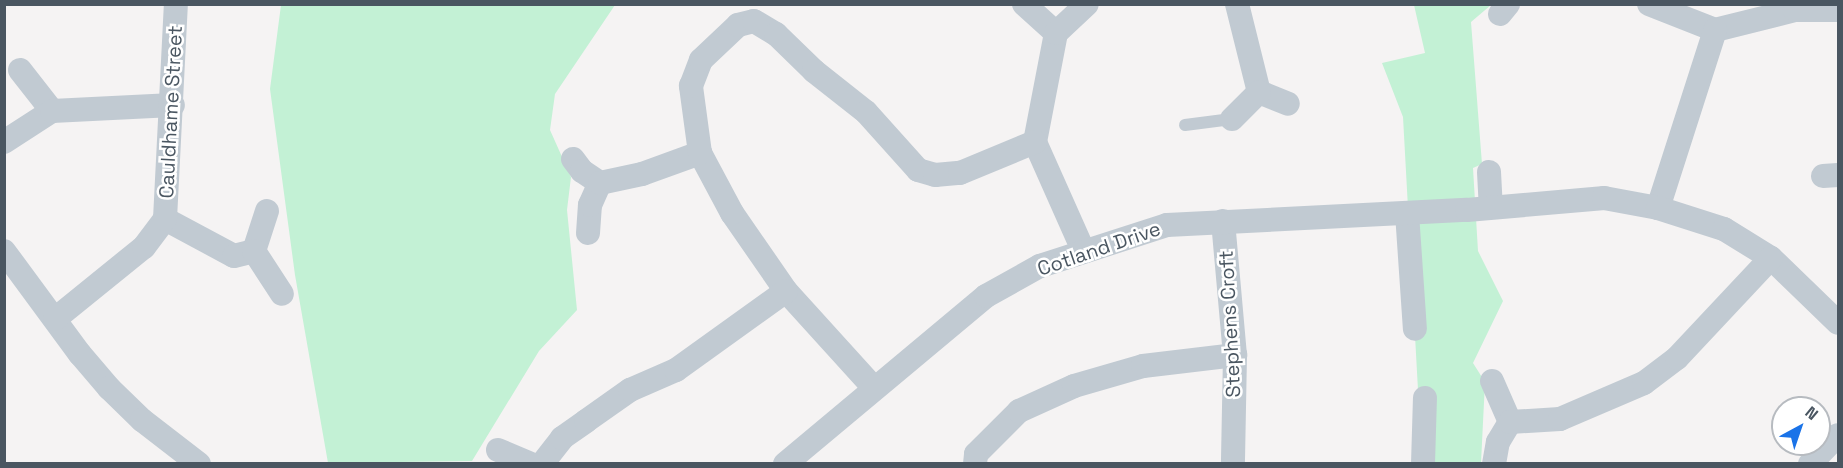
<!DOCTYPE html>
<style>
body{margin:0}
#map{position:relative;width:1843px;height:468px;overflow:hidden;background:#f5f3f3;font-family:"Space Grotesk",sans-serif}
div>[style]{position:absolute}
[style*='--x']{left:calc(var(--x)*1px);top:calc(var(--y)*1px);width:calc(var(--w)*1px);rotate:calc(var(--a)*1deg)}
.green>*{inset:0;background:#c3f1d5}
.lane>*{height:12px;margin:-6px;padding:0 6px;transform-origin:6px;border-radius:6px;background:#c1cad2}
.street>*{height:24px;margin:-12px;padding:0 12px;transform-origin:12px;border-radius:12px;background:#c1cad2}
span{translate:-50% -50%;white-space:nowrap;text-align:center;line-height:1.15;-webkit-text-stroke:5px #fff;paint-order:stroke}
.street-label{font-size:20px;color:#4a5661}
.frame{position:absolute;inset:0;border:6px solid #4a5661;pointer-events:none}
.north{position:absolute;left:1771px;top:396px;width:60px;height:60px;box-sizing:border-box;background:#fff;border:2px solid #b7bbc0;border-radius:50%;rotate:40deg;font-size:16px;font-weight:700;line-height:24px;text-align:center;color:#4a5661}
.north::after{content:'';display:block;margin:auto;width:21px;height:27px;background:#1a73e8;clip-path:polygon(50% 0,100% 100%,50% 72%,0 100%)}
</style>
<div id="map">
<div class="green">
<div style="clip-path:polygon(281px 5px,615px 5px,555px 94px,550px 130px,571px 177px,567px 210px,577px 310px,539px 351px,472px 461px,328px 463px,295px 275px,270px 89px)"></div>
<div style="clip-path:polygon(1414px 5px,1491px 5px,1471px 22px,1482px 164px,1473px 168px,1478px 251px,1503px 301px,1473px 363px,1485px 382px,1481px 463px,1422px 463px,1403px 117px,1382px 63px,1425px 53px)"></div>
</div>
<div class="lane">
<div style="--x:1185;--y:125;--w:47;--a:-7.3"></div>
</div>
<div class="street">
<div style="--x:1024;--y:4;--w:43;--a:42.2"></div>
<div style="--x:1237;--y:4;--w:91;--a:76"></div>
<div style="--x:1259;--y:92;--w:31;--a:22"></div>
<div style="--x:1649;--y:4;--w:71;--a:21.5"></div>
<div style="--x:1715;--y:30;--w:82;--a:-14"></div>
<div style="--x:1795;--y:10;--w:43;--a:0"></div>
<div style="--x:1500;--y:14;--w:13;--a:-51"></div>
<div style="--x:20;--y:70;--w:52;--a:52"></div>
<div style="--x:1232;--y:119;--w:38;--a:-45"></div>
<div style="--x:4;--y:142;--w:57;--a:-32.9"></div>
<div style="--x:52;--y:111;--w:121;--a:-2.8"></div>
<div style="--x:573;--y:159;--w:15;--a:53"></div>
<div style="--x:582;--y:171;--w:22;--a:34"></div>
<div style="--x:1489;--y:172;--w:35;--a:87"></div>
<div style="--x:1823;--y:176;--w:15;--a:-4"></div>
<div style="--x:1658;--y:208;--w:187;--a:-72.2"></div>
<div style="--x:1407;--y:213;--w:116;--a:86.1"></div>
<div style="--x:165;--y:219;--w:78;--a:28.2"></div>
<div style="--x:234;--y:256;--w:21;--a:-14"></div>
<div style="--x:254;--y:251;--w:42;--a:-72"></div>
<div style="--x:1223;--y:221;--w:135;--a:84.9"></div>
<div style="--x:1235;--y:355;--w:109;--a:91.1"></div>
<div style="--x:588;--y:233;--w:28;--a:-86"></div>
<div style="--x:590;--y:205;--w:24;--a:-66"></div>
<div style="--x:600;--y:183;--w:43;--a:-12.1"></div>
<div style="--x:642;--y:174;--w:62;--a:-19.9"></div>
<div style="--x:1083;--y:250;--w:118;--a:-114"></div>
<div style="--x:1035;--y:142;--w:111;--a:-79.1"></div>
<div style="--x:1056;--y:33;--w:42;--a:-43.1"></div>
<div style="--x:4;--y:251;--w:128;--a:53.6"></div>
<div style="--x:80;--y:354;--w:45;--a:49.5"></div>
<div style="--x:109;--y:388;--w:46;--a:44.1"></div>
<div style="--x:142;--y:420;--w:72;--a:37.7"></div>
<div style="--x:254;--y:251;--w:51;--a:56.9"></div>
<div style="--x:55;--y:319;--w:114;--a:-39"></div>
<div style="--x:144;--y:247;--w:35;--a:-53"></div>
<div style="--x:165;--y:219;--w:215;--a:-87.1"></div>
<div style="--x:1492;--y:381;--w:45;--a:66.3"></div>
<div style="--x:874;--y:388;--w:131;--a:-132.2"></div>
<div style="--x:786;--y:291;--w:95;--a:-124.7"></div>
<div style="--x:732;--y:213;--w:68;--a:-118.1"></div>
<div style="--x:700;--y:153;--w:68;--a:-97.7"></div>
<div style="--x:691;--y:86;--w:28;--a:-69"></div>
<div style="--x:701;--y:60;--w:51;--a:-43.4"></div>
<div style="--x:738;--y:25;--w:16;--a:-14"></div>
<div style="--x:754;--y:21;--w:26;--a:31"></div>
<div style="--x:776;--y:34;--w:53;--a:44.2"></div>
<div style="--x:814;--y:71;--w:66;--a:38.3"></div>
<div style="--x:866;--y:112;--w:78;--a:48.1"></div>
<div style="--x:918;--y:170;--w:18;--a:16"></div>
<div style="--x:935;--y:175;--w:25;--a:-5"></div>
<div style="--x:960;--y:173;--w:81;--a:-22.5"></div>
<div style="--x:498;--y:450;--w:36;--a:23"></div>
<div style="--x:542;--y:464;--w:33;--a:-52"></div>
<div style="--x:562;--y:438;--w:29;--a:-35"></div>
<div style="--x:586;--y:421;--w:54;--a:-35.2"></div>
<div style="--x:630;--y:390;--w:50;--a:-23.5"></div>
<div style="--x:676;--y:370;--w:135;--a:-35.7"></div>
<div style="--x:785;--y:464;--w:262;--a:-39.9"></div>
<div style="--x:986;--y:296;--w:62;--a:-29.1"></div>
<div style="--x:1040;--y:266;--w:133;--a:-17.9"></div>
<div style="--x:1167;--y:225;--w:300;--a:-2.9"></div>
<div style="--x:1467;--y:210;--w:138;--a:-5"></div>
<div style="--x:1604;--y:198;--w:55;--a:10.5"></div>
<div style="--x:1658;--y:208;--w:69;--a:17.7"></div>
<div style="--x:1724;--y:229;--w:55;--a:31.7"></div>
<div style="--x:1771;--y:258;--w:93;--a:44.1"></div>
<div style="--x:975;--y:464;--w:10;--a:-84"></div>
<div style="--x:976;--y:454;--w:61;--a:-45"></div>
<div style="--x:1019;--y:411;--w:60;--a:-24.4"></div>
<div style="--x:1074;--y:386;--w:72;--a:-16.2"></div>
<div style="--x:1143;--y:366;--w:93;--a:-6.8"></div>
<div style="--x:1423;--y:464;--w:66;--a:-88.3"></div>
<div style="--x:1494;--y:464;--w:22;--a:-80"></div>
<div style="--x:1498;--y:442;--w:23;--a:-59"></div>
<div style="--x:1510;--y:422;--w:50;--a:-3.4"></div>
<div style="--x:1560;--y:419;--w:91;--a:-23.2"></div>
<div style="--x:1644;--y:383;--w:41;--a:-37.1"></div>
<div style="--x:1677;--y:358;--w:137;--a:-46.8"></div>
<div style="--x:1810;--y:464;--w:40;--a:-46"></div>
</div>
<div class="street-label">
<span style="left:171px;top:112px;rotate:-87deg">Cauldhame Street</span>
<span style="left:1099px;top:249px;rotate:-19deg">Cotland Drive</span>
<span style="left:1230px;top:324px;rotate:-93deg">Stephens Croft</span>
</div>
<div class="frame"></div>
<div class="north">N</div>
</div>
